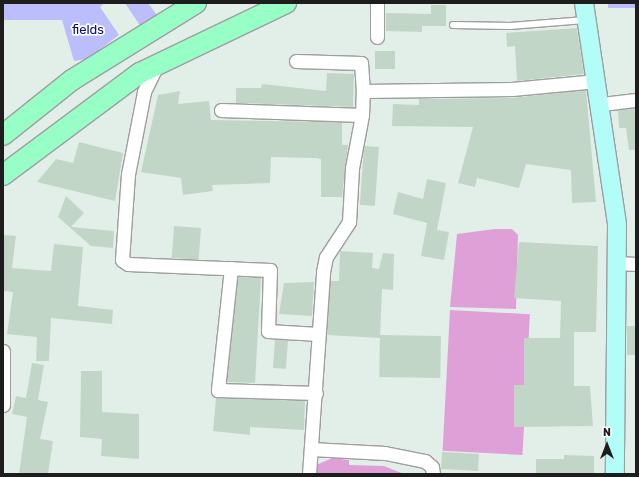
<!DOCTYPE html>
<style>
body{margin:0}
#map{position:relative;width:639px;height:477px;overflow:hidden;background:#e2efe9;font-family:Rubik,sans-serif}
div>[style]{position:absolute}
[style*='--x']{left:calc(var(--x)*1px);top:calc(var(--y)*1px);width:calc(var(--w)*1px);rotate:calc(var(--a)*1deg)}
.park>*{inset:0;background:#bcbefc;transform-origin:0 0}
.water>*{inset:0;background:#dfa0d8;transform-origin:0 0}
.building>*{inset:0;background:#c2d6c8;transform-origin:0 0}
.roads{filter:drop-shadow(1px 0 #9e9e9e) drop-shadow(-1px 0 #9e9e9e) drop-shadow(0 1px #9e9e9e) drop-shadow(0 -1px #9e9e9e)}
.service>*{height:6px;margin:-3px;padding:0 3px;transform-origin:3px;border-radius:3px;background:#fff}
.minor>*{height:13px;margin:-6.5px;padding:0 6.5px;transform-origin:6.5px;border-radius:6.5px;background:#fff}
.secondary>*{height:18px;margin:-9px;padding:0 9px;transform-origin:9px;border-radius:9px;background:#b2fdf8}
.primary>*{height:20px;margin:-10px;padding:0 10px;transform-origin:10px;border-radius:10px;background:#97ffc6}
span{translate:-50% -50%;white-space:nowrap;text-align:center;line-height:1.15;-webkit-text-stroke:3.5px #fff;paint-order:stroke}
.park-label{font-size:13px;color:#060980}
.frame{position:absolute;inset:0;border:4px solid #1d1d1d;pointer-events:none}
.north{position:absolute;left:587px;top:425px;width:40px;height:40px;-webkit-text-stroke:3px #fff;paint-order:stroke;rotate:0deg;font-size:11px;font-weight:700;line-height:16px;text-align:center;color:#1d1d1d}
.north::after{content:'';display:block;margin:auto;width:14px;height:18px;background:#1d1d1d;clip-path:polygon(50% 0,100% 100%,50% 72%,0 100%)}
</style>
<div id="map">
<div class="park">
<div style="clip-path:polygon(3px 3px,104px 3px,100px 7px,119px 35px,87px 59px,74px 61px,62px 20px,3px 20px)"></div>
<div style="clip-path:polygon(125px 3px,148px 3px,157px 15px,141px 27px)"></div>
<div style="left:608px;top:3px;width:28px;height:5px"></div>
</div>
<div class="water">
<div style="clip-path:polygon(495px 229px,512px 229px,518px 235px,516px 309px,450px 307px,457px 234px)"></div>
<div style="left:450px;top:310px;width:80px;height:141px;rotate:3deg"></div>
<div style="clip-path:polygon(332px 458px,349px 460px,349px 465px,384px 466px,404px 474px,312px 474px,314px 466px)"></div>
</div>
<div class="building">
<div style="clip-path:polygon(431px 5px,446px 5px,446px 26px,422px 26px,422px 32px,386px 31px,386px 13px,431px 14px)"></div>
<div style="clip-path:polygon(577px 28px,584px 74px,517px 81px,515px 46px,507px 47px,506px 33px)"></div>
<div style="left:375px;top:51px;width:20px;height:18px"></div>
<div style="clip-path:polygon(327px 73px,354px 74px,353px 107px,236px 103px,236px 88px,261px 88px,262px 84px,326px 91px)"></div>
<div style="clip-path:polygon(586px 90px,596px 202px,572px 203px,571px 170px,526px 164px,519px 188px,477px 178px,475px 187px,458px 183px,473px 127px,392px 126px,393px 104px,419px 105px,419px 99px,511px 98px)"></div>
<div style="clip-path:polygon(180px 91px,178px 104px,209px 101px,211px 120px,342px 122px,342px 145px,348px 145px,342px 197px,321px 197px,321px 159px,316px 158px,271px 157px,270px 183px,212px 185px,213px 191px,183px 195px,181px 178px,141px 172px,158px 95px)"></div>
<div style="clip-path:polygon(636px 108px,636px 150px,629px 150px,626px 128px,619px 128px,618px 110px)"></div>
<div style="clip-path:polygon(79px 142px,123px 153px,115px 201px,37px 182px,56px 159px,73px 163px)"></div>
<div style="left:364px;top:146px;width:15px;height:59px;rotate:4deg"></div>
<div style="clip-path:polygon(427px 179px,446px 183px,437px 230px,449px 232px,444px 260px,421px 256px,427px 223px,393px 214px,398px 192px,423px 199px)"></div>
<div style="clip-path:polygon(66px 196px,84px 213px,71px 227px,114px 231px,113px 248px,91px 246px,58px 217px)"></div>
<div style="left:174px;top:226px;width:27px;height:32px;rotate:4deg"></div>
<div style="clip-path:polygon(3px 235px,16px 236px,12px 268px,51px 271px,54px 244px,83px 247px,78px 306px,113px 310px,112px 324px,51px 318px,49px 361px,36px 361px,37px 337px,7px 334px,13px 292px,3px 291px)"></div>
<div style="clip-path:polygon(519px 242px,598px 246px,596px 332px,574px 332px,574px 386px,590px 386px,593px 426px,514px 427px,514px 385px,524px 385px,524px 338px,560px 338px,561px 301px,514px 298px)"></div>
<div style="clip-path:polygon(340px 251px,373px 253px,372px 268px,379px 269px,383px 253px,394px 254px,393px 290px,382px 289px,380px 338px,327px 335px,330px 281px,339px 281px)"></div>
<div style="clip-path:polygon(238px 277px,261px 278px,255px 383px,227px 382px)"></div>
<div style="clip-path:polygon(314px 282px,312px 316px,279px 314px,284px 283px)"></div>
<div style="left:627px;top:326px;width:9px;height:29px"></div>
<div style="left:380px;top:335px;width:61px;height:42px;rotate:1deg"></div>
<div style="left:275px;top:339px;width:13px;height:29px;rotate:4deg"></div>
<div style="clip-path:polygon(32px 363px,44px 365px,38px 400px,48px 402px,40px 439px,53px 441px,48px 474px,19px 474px,27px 417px,12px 414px,16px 396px,26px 398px)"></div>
<div style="clip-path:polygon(81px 371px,102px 371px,102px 412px,139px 414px,139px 459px,101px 456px,102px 439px,80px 437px)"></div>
<div style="clip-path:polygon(216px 398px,305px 401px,304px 430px,250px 427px,250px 435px,213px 431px)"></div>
<div style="left:442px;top:452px;width:37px;height:17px;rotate:3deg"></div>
<div style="clip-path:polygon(564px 455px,594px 456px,594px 474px,536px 474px,536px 459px,564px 459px)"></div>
</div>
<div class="roads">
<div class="service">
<div style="--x:453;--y:25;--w:57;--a:1"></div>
<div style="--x:510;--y:26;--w:75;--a:-4.6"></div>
</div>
<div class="minor">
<div style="--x:377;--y:3;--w:34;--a:90"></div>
<div style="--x:296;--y:61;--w:65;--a:1.8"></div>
<div style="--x:361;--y:63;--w:28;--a:86"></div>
<div style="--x:363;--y:91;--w:149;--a:-0.8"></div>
<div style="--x:512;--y:89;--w:85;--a:-5.4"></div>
<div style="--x:157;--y:65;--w:30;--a:116"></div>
<div style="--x:144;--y:92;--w:84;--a:101"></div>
<div style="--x:128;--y:174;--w:86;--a:94"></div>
<div style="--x:122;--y:260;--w:7;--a:34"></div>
<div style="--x:128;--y:264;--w:142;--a:2.4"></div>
<div style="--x:270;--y:270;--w:61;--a:91.9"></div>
<div style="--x:268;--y:331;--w:50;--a:3.4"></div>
<div style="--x:602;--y:104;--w:34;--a:-7"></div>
<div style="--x:221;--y:110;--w:141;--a:2"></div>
<div style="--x:362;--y:115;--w:24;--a:-88"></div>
<div style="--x:617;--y:263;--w:19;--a:3"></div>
<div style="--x:231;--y:268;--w:123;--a:96.1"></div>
<div style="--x:218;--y:390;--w:98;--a:1.8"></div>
<div style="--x:3;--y:351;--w:54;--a:90"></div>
<div style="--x:311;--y:449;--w:74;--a:3.1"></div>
<div style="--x:385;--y:453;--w:41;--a:11.3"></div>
<div style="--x:425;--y:461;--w:9;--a:41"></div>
<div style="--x:432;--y:467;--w:7;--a:82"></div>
<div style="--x:309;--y:474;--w:202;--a:-86"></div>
<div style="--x:323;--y:272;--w:15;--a:-79"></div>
<div style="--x:326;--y:257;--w:42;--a:-56.7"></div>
<div style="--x:349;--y:222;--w:54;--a:-86.8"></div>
<div style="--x:352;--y:168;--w:54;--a:-79.3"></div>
</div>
<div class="secondary">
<div style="--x:584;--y:3;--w:224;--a:81.5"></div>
<div style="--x:617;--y:225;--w:249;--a:90.5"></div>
</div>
<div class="primary">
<div style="--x:3;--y:135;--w:88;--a:-38.6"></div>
<div style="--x:72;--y:80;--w:146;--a:-31.8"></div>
<div style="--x:3;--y:175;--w:171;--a:-36.7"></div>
<div style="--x:140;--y:73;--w:162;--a:-25.6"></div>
</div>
</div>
<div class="park-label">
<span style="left:88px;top:30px">fields</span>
</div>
<div class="frame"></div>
<div class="north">N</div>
</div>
